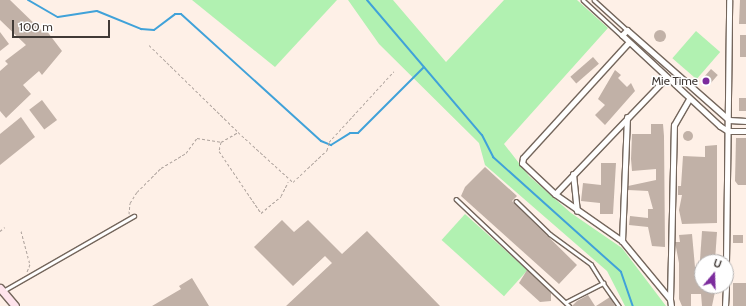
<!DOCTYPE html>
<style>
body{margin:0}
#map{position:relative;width:746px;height:306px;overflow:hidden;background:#fef0e7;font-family:Cabin,sans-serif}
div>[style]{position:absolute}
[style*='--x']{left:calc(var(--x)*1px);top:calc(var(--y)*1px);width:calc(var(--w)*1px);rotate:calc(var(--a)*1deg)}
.green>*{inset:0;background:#b1f1b1;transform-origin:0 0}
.stream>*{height:2px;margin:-1px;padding:0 1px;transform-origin:1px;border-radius:1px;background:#40a2d9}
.building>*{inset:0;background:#c1b1a7;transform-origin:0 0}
.round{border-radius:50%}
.path>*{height:1px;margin-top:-0.5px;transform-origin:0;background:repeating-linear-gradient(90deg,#aea39d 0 3px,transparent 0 5px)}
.roads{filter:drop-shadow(1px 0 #74665c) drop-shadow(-1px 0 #74665c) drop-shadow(0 1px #74665c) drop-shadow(0 -1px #74665c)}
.lane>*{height:2.5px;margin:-1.25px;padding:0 1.25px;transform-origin:1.25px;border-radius:1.25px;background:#fff}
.street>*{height:5px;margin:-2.5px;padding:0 2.5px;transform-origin:2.5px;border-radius:2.5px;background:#fff}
.secondary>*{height:7px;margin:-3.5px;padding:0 3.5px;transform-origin:3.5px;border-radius:3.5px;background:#fee4ec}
.dots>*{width:11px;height:11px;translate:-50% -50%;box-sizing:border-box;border:2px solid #fff;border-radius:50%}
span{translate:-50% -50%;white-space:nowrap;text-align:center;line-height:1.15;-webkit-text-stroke:3px #fff;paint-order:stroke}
.poi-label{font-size:12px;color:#413a36}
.right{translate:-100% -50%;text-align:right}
.north{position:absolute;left:694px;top:254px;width:40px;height:40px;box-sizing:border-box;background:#fff;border:1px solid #b3b0af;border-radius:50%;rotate:19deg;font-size:11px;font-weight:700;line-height:16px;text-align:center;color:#413a36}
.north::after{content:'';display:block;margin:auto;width:14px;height:18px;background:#7c2c9d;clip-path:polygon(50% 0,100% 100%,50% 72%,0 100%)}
.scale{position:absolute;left:12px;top:20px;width:98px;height:18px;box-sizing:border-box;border:2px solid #413a36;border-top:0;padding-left:5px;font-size:12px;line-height:14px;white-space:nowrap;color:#413a36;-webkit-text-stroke:3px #fff;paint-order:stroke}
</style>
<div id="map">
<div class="green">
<div style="clip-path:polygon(192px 0,337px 0,275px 67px)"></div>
<div style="clip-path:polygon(348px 0,393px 0,446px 62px,504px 0,577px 0,608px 28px,504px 144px,529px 176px,571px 213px,622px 248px,666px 306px,625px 306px,607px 271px,485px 165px,479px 143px,379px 44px)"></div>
<div style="left:696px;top:31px;width:32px;height:36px;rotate:41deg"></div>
<div style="left:465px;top:214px;width:84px;height:35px;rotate:42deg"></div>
</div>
<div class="stream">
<div style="--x:28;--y:0;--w:34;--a:30"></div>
<div style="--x:58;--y:17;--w:39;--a:-9"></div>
<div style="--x:97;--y:11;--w:48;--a:22.2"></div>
<div style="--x:141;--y:29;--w:13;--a:4"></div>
<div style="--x:154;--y:30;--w:26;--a:-37"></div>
<div style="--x:175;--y:14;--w:6;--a:0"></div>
<div style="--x:181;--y:14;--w:189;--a:42.2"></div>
<div style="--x:321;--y:141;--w:11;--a:22"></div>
<div style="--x:331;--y:145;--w:22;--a:-32"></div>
<div style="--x:350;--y:133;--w:8;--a:0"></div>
<div style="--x:358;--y:133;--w:93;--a:-45"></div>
<div style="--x:367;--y:0;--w:177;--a:49.6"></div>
<div style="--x:482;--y:135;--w:25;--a:63"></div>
<div style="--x:493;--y:157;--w:172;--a:41.9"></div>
<div style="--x:621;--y:272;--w:36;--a:71"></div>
</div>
<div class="building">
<div style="clip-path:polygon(0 0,10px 0,43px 32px,46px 30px,62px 51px,42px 75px,39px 71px,23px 85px,31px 94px,6px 118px,0 111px,0 71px,8px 64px,5px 61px,26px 45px,0 20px)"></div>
<div style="clip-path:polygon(740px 0,746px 0,746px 24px,739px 24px)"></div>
<div class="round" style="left:654px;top:30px;width:12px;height:12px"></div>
<div style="clip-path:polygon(0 32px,9px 44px,0 51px)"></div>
<div style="left:740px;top:35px;width:6px;height:22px"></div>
<div style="left:593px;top:57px;width:9px;height:30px;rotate:49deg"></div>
<div style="left:711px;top:69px;width:9px;height:15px;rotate:41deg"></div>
<div style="clip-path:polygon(615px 70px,621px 75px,618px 78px,627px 87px,631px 83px,635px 91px,605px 125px,595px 115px,605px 105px,598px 99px)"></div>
<div style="left:739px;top:98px;width:7px;height:13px"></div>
<div style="left:42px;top:100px;width:25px;height:16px;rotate:53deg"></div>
<div style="clip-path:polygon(21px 117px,35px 137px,0 165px,0 134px)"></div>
<div style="clip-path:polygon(651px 124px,663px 124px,664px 136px,665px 247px,652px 246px,648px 227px,629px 225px,630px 216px,648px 218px,648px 209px,653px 209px,648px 191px,628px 190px,628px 186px,656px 180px,656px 169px,632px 171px,631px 159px,632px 134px,651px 134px)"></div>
<div class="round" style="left:683px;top:131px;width:10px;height:10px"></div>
<div style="clip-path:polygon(736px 138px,746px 138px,746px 185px,738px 185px,735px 181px)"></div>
<div style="clip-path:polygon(717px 145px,717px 223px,682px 224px,679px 210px,682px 195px,678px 195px,678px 186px,681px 186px,683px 156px,705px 157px,705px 146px)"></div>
<div style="clip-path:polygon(601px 163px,616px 163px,613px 214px,600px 214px,600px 203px,581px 201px,583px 183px,601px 185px)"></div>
<div style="clip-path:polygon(485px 167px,517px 196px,512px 201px,577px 265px,559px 284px,461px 196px,465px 187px)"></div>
<div style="clip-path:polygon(282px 220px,294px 232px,308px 220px,342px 254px,367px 231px,440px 306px,286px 306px,332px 263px,325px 256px,293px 286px,254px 247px)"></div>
<div style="left:717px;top:232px;width:30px;height:15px;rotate:94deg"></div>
<div style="clip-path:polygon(692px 234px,695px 267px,702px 267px,702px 286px,716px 287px,712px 306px,702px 306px,701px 294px,691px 294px,691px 306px,682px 306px,679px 299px,679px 263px,675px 242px,680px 242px,679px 235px)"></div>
<div style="left:733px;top:235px;width:10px;height:8px"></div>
<div style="clip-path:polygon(527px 270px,551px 293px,551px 301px,540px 302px,519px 283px)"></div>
<div style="clip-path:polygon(192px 278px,209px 306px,152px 306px,181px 289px,179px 286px)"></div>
<div style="left:733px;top:283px;width:13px;height:23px"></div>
<div style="clip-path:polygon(588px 295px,595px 306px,572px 306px,577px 301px)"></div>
<div style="clip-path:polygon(610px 297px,615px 306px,596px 306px)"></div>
</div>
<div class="path">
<div style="--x:149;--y:45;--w:123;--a:44.3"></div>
<div style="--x:221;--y:142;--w:9;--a:103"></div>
<div style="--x:219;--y:151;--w:75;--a:55.9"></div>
<div style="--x:261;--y:213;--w:26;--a:-40"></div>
<div style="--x:281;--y:196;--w:16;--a:-63"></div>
<div style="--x:129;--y:214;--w:11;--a:-85"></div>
<div style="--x:130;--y:203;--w:13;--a:-58"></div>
<div style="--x:137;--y:192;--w:34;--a:-45"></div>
<div style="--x:161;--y:168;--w:29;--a:-31"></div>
<div style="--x:186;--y:153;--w:19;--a:-54"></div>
<div style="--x:197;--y:138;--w:24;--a:9"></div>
<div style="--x:221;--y:142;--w:20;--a:-30"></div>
<div style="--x:238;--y:132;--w:74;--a:42.3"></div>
<div style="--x:293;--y:182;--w:47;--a:-43.3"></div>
<div style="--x:327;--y:150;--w:8;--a:-76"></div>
<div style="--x:329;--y:142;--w:96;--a:-47.5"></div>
<div style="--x:0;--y:231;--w:6;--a:-39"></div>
<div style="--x:21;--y:231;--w:34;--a:75"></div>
<div style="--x:30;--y:264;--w:9;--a:111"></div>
</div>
<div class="roads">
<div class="lane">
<div style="--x:583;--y:0;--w:52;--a:42.6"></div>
<div style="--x:594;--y:0;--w:43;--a:42.2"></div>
<div style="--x:456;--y:199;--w:156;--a:43.4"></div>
<div style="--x:516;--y:201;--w:47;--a:44.1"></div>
<div style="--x:550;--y:234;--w:51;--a:36.2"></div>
<div style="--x:591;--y:264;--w:22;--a:58"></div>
<div style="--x:3;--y:291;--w:151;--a:-29.8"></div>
<div style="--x:566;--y:302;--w:42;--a:-27.2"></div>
<div style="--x:603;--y:283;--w:28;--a:55"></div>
</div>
<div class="street">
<div style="--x:628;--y:43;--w:156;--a:132.4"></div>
<div style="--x:523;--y:158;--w:5;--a:101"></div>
<div style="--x:522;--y:163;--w:45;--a:43.2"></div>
<div style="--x:555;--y:194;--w:82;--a:35"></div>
<div style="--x:622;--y:241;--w:75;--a:50.4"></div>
<div style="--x:670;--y:299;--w:7;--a:82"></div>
<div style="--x:746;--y:121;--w:17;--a:-177"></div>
<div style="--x:729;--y:120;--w:136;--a:-138.6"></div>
<div style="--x:627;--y:30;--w:7;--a:135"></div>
<div style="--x:622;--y:35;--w:134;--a:42.9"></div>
<div style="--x:720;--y:126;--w:9;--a:32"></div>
<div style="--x:728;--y:131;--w:18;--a:0"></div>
<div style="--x:573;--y:174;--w:37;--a:84"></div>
<div style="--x:555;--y:194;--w:161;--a:-46.3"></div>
<div style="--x:622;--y:241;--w:124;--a:-87.7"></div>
<div style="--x:726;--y:262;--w:262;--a:-89.3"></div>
<div style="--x:670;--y:299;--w:174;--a:-88.7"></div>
<div style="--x:674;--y:125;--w:30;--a:-60"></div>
<div style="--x:725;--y:306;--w:20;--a:-87"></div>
</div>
<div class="secondary">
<div style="--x:0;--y:288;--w:23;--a:50"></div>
</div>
</div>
<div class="dots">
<div style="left:706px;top:81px;background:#7c2c9d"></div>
</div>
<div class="poi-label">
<span class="right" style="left:698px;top:81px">Mie Time</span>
</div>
<div class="north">U</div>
<div class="scale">100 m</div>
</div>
